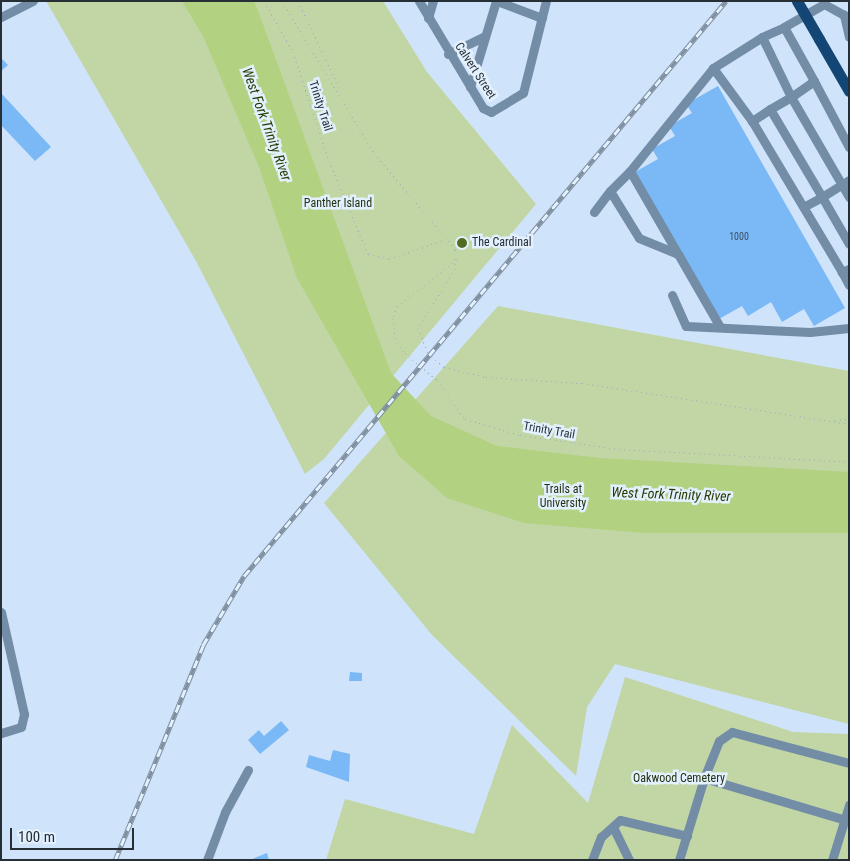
<!DOCTYPE html>
<style>
body{margin:0}
#map{position:relative;width:850px;height:861px;overflow:hidden;background:#cfe4fa;font-family:"Roboto Condensed",sans-serif}
div>[style]{position:absolute}
[style*='--x']{left:calc(var(--x)*1px);top:calc(var(--y)*1px);width:calc(var(--w)*1px);rotate:calc(var(--a)*1deg)}
.green>*{inset:0;background:#c1d6a4}
.water>*{inset:0;background:#b2d181}
.building>*{inset:0;background:#7ab8f6}
.path>*{height:1px;margin-top:-0.5px;transform-origin:0;background:repeating-linear-gradient(90deg,#9aabbd 0 1px,transparent 0 5px)}
.minor>*{height:9px;margin:-4.5px;padding:0 4.5px;transform-origin:4.5px;border-radius:4.5px;background:#738da7}
.major>*{height:11px;margin:-5.5px;padding:0 5.5px;transform-origin:5.5px;border-radius:5.5px;background:#134674}
.rail>*{height:4.5px;margin-top:-2.25px;transform-origin:0;background:repeating-linear-gradient(90deg,#e3f0fe 0 8px,#8190a0 0 16px);box-sizing:border-box;border-block:1px solid #8190a0}
.major-bridge>*{height:11px;margin:-5.5px;padding:0 5.5px;transform-origin:5.5px;border-radius:5.5px;background:#134674}
.dots>*{width:14px;height:14px;translate:-50% -50%;box-sizing:border-box;border:2px solid #e3f0fe;border-radius:50%}
span{translate:-50% -50%;white-space:nowrap;text-align:center;line-height:1.15;-webkit-text-stroke:5px #e3f0fe;paint-order:stroke}
.number-label{font-size:10px;color:#3b5066}
.number-label span{-webkit-text-stroke-width:0}
.street-label{font-size:12px;color:#262e36}
.park-label{font-size:12px;color:#253110}
.poi-label{font-size:12px;color:#262e36}
.left{translate:0 -50%;text-align:left}
.water-label{font-size:14px;color:#283a00;font-style:italic}
.frame{position:absolute;inset:0;border:2px solid #262e36;pointer-events:none}
.scale{position:absolute;left:10px;top:828px;width:124px;height:22px;box-sizing:border-box;border:2px solid #262e36;border-top:0;padding-left:6px;font-size:15px;line-height:18px;white-space:nowrap;color:#262e36;-webkit-text-stroke:4px #e3f0fe;paint-order:stroke}
</style>
<div id="map">
<div class="green">
<div style="clip-path:polygon(46px 1px,383px 1px,427px 72px,536px 204px,324px 459px,305px 474px,196px 261px)"></div>
<div style="clip-path:polygon(498px 306px,849px 371px,849px 724px,615px 664px,587px 707px,576px 776px,432px 635px,324px 503px)"></div>
<div style="clip-path:polygon(625px 677px,793px 732px,849px 734px,849px 860px,326px 860px,345px 799px,474px 834px,512px 725px,588px 803px)"></div>
</div>
<div class="water">
<div style="clip-path:polygon(182px 1px,253px 1px,257px 8px,391px 373px,431px 416px,497px 446px,600px 458px,849px 472px,849px 533px,645px 533px,524px 523px,447px 498px,399px 456px,297px 278px,259px 167px,203px 36px)"></div>
</div>
<div class="building">
<div style="clip-path:polygon(1px 58px,8px 65px,1px 71px)"></div>
<div style="clip-path:polygon(718px 86px,845px 308px,814px 326px,804px 309px,782px 322px,771px 302px,748px 316px,742px 306px,719px 319px,635px 172px,658px 159px,652px 149px,675px 136px,669px 126px,692px 113px,686px 104px)"></div>
<div style="clip-path:polygon(1px 93px,51px 147px,35px 161px,1px 125px)"></div>
<div style="clip-path:polygon(350px 672px,362px 673px,362px 681px,349px 681px)"></div>
<div style="clip-path:polygon(281px 721px,289px 730px,260px 754px,248px 740px,259px 730px,264px 736px)"></div>
<div style="clip-path:polygon(333px 750px,350px 754px,349px 782px,306px 767px,309px 755px,330px 761px)"></div>
<div style="clip-path:polygon(267px 853px,269px 860px,250px 860px)"></div>
</div>
<div class="path">
<div style="--x:264;--y:1;--w:59;--a:60.4"></div>
<div style="--x:293;--y:52;--w:115;--a:71.7"></div>
<div style="--x:329;--y:161;--w:101;--a:67.2"></div>
<div style="--x:368;--y:254;--w:22;--a:13"></div>
<div style="--x:389;--y:259;--w:58;--a:-19.1"></div>
<div style="--x:282;--y:1;--w:178;--a:58.8"></div>
<div style="--x:374;--y:153;--w:126;--a:49.8"></div>
<div style="--x:455;--y:249;--w:20;--a:90"></div>
<div style="--x:455;--y:269;--w:70;--a:122.1"></div>
<div style="--x:418;--y:328;--w:27;--a:68"></div>
<div style="--x:428;--y:353;--w:21;--a:41"></div>
<div style="--x:444;--y:367;--w:43;--a:13.4"></div>
<div style="--x:486;--y:377;--w:96;--a:3.6"></div>
<div style="--x:582;--y:383;--w:270;--a:8.7"></div>
<div style="--x:298;--y:1;--w:95;--a:64.5"></div>
<div style="--x:457;--y:260;--w:76;--a:142.5"></div>
<div style="--x:397;--y:306;--w:13;--a:108"></div>
<div style="--x:393;--y:318;--w:20;--a:84"></div>
<div style="--x:395;--y:338;--w:18;--a:56"></div>
<div style="--x:405;--y:353;--w:42;--a:40.2"></div>
<div style="--x:437;--y:380;--w:48;--a:54.3"></div>
<div style="--x:465;--y:419;--w:57;--a:16.2"></div>
<div style="--x:520;--y:435;--w:100;--a:8"></div>
<div style="--x:619;--y:449;--w:230;--a:3.2"></div>
<div style="--x:835;--y:420;--w:14;--a:-4"></div>
</div>
<div class="minor">
<div style="--x:419;--y:1;--w:125;--a:59.1"></div>
<div style="--x:483;--y:108;--w:9;--a:27"></div>
<div style="--x:491;--y:112;--w:37;--a:-31"></div>
<div style="--x:523;--y:93;--w:95;--a:-76"></div>
<div style="--x:497;--y:1;--w:48;--a:20.7"></div>
<div style="--x:1;--y:17;--w:36;--a:-27"></div>
<div style="--x:428;--y:18;--w:18;--a:-74"></div>
<div style="--x:762;--y:37;--w:24;--a:-24"></div>
<div style="--x:849;--y:37;--w:23;--a:-103"></div>
<div style="--x:844;--y:15;--w:23;--a:-151"></div>
<div style="--x:824;--y:4;--w:46;--a:150.1"></div>
<div style="--x:784;--y:27;--w:62;--a:60.9"></div>
<div style="--x:814;--y:81;--w:28;--a:145"></div>
<div style="--x:791;--y:97;--w:116;--a:59.9"></div>
<div style="--x:448;--y:54;--w:41;--a:-25.9"></div>
<div style="--x:713;--y:68;--w:58;--a:-32.3"></div>
<div style="--x:762;--y:37;--w:67;--a:64.2"></div>
<div style="--x:791;--y:97;--w:24;--a:150"></div>
<div style="--x:770;--y:109;--w:102;--a:59.4"></div>
<div style="--x:822;--y:197;--w:21;--a:152"></div>
<div style="--x:814;--y:81;--w:75;--a:62.1"></div>
<div style="--x:470;--y:87;--w:90;--a:-73.2"></div>
<div style="--x:770;--y:109;--w:22;--a:146"></div>
<div style="--x:752;--y:121;--w:176;--a:59.2"></div>
<div style="--x:630;--y:171;--w:132;--a:-51.1"></div>
<div style="--x:713;--y:68;--w:66;--a:53.7"></div>
<div style="--x:849;--y:180;--w:32;--a:148"></div>
<div style="--x:822;--y:197;--w:54;--a:60.1"></div>
<div style="--x:594;--y:212;--w:26;--a:-53"></div>
<div style="--x:678;--y:254;--w:42;--a:-157.7"></div>
<div style="--x:639;--y:238;--w:55;--a:-121.7"></div>
<div style="--x:610;--y:191;--w:28;--a:-45"></div>
<div style="--x:630;--y:171;--w:96;--a:60"></div>
<div style="--x:678;--y:254;--w:84;--a:60.1"></div>
<div style="--x:849;--y:269;--w:8;--a:157"></div>
<div style="--x:842;--y:272;--w:15;--a:62"></div>
<div style="--x:672;--y:295;--w:34;--a:66"></div>
<div style="--x:686;--y:326;--w:124;--a:2.8"></div>
<div style="--x:810;--y:332;--w:39;--a:-6"></div>
<div style="--x:1;--y:612;--w:105;--a:77.3"></div>
<div style="--x:24;--y:714;--w:13;--a:103"></div>
<div style="--x:21;--y:727;--w:21;--a:163"></div>
<div style="--x:704;--y:778;--w:151;--a:16.5"></div>
<div style="--x:613;--y:827;--w:37;--a:64"></div>
<div style="--x:207;--y:860;--w:51;--a:-69.4"></div>
<div style="--x:225;--y:812;--w:48;--a:-61.3"></div>
<div style="--x:592;--y:860;--w:25;--a:-69"></div>
<div style="--x:601;--y:837;--w:25;--a:-42"></div>
<div style="--x:620;--y:820;--w:69;--a:13.4"></div>
<div style="--x:679;--y:860;--w:86;--a:-73"></div>
<div style="--x:704;--y:778;--w:40;--a:-68"></div>
<div style="--x:719;--y:741;--w:16;--a:-35"></div>
<div style="--x:732;--y:732;--w:121;--a:14.8"></div>
<div style="--x:832;--y:860;--w:58;--a:-72.8"></div>
</div>
<div class="major">
<div style="--x:819;--y:39;--w:60;--a:60"></div>
</div>
<div class="rail">
<div style="--x:115;--y:860;--w:232;--a:-67.7"></div>
<div style="--x:203;--y:645;--w:80;--a:-59.3"></div>
<div style="--x:244;--y:576;--w:750;--a:-50.03"></div>
</div>
<div class="major-bridge">
<div style="--x:797;--y:1;--w:44;--a:59.9"></div>
</div>
<div class="dots">
<div style="left:462px;top:243px;background:#536d20"></div>
</div>
<div class="number-label">
<span style="left:739px;top:237px">1000</span>
</div>
<div class="street-label">
<span style="left:475px;top:71px;rotate:57deg">Calvert Street</span>
<span style="left:320px;top:106px;rotate:72deg">Trinity Trail</span>
<span style="left:549px;top:431px;rotate:10deg">Trinity Trail</span>
</div>
<div class="park-label">
<span style="left:338px;top:204px">Panther Island</span>
<span style="left:563px;top:497px">Trails at<br>University</span>
<span style="left:679px;top:779px">Oakwood Cemetery</span>
</div>
<div class="poi-label">
<span class="left" style="left:472px;top:243px">The Cardinal</span>
</div>
<div class="water-label">
<span style="left:267px;top:124px;rotate:70deg">West Fork Trinity River</span>
<span style="left:671px;top:494px;rotate:2deg">West Fork Trinity River</span>
</div>
<div class="frame"></div>
<div class="scale">100 m</div>
</div>
